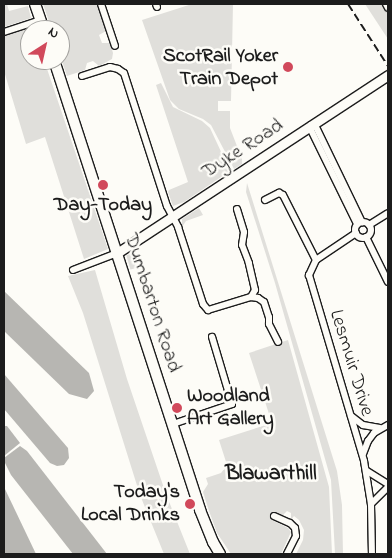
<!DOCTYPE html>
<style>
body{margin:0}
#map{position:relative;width:392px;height:558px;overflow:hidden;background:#fdfcf7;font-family:"Indie Flower",sans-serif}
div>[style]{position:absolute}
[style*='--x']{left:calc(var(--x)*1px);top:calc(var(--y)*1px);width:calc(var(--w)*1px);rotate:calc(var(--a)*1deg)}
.green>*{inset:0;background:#e0dfdb;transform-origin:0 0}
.water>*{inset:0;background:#b7b6b2}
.roads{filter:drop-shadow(1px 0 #1c1c1c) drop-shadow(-1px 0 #1c1c1c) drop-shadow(0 1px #1c1c1c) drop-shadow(0 -1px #1c1c1c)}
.street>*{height:6px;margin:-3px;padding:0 3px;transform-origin:3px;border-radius:3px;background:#fdfcf7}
.street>.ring{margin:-3px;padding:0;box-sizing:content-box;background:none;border:6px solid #fdfcf7;border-radius:50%}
.secondary>*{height:9px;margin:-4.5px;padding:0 4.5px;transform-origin:4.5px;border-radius:4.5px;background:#fdfcf7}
.primary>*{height:10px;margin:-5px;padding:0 5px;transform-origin:5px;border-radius:5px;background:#fdfcf7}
.rail>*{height:2px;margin-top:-1px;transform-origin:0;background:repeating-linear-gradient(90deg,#1c1c1c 0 8px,transparent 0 12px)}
.dots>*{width:14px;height:14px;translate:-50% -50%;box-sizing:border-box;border:2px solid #fdfcf7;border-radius:50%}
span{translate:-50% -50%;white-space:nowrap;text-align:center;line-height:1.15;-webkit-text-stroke:5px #fdfcf7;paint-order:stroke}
.poi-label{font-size:20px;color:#1c1c1c;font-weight:700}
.right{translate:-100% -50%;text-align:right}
.left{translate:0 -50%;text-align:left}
.street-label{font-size:20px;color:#1c1c1c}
.quarter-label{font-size:22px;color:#1c1c1c;font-weight:700}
.frame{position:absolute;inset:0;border:5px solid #1c1c1c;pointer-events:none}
.north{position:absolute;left:20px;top:20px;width:50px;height:50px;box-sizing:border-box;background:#fdfcf7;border:1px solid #a3a29f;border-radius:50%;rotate:35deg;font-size:14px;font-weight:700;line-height:20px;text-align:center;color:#1c1c1c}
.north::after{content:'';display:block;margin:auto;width:18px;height:22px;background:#d1495b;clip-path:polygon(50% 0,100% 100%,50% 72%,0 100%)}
</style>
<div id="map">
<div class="green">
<div style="clip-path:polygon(4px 4px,7px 4px,9px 11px,28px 6px,31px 18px,4px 27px)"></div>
<div style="clip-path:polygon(43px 4px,97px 4px,106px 31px,99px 35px,102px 43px,110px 43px,113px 53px,112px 59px,99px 66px,93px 61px,87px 63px,85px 70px,67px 76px,60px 55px,60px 30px,52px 30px)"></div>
<div style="clip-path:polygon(192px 4px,233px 4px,231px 101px,218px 101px,218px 111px,230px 111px,230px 128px,242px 159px,242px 164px,234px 169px,211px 125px,203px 119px,179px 109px,170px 100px,142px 20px)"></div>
<div style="clip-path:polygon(365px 4px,382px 4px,388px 12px,388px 39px)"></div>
<div style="clip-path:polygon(31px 27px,36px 30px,30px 30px,30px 60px,44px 60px,108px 249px,84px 259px,45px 137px,26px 144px,4px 71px,4px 36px)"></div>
<div style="clip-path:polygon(161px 83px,173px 107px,202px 121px,210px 128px,230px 171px,184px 202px,173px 206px,168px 192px,169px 190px,188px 182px,156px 85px)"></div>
<div style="clip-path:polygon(247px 183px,337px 471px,342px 505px,343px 554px,335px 554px,331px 480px,275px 283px,246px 192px)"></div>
<div style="clip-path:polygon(199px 208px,203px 215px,186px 221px,182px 227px,182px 219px)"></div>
<div style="left:134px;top:253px;width:15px;height:8px;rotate:74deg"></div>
<div style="clip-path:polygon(95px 270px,127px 379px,166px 494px,190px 554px,164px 554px,140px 495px,83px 313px,68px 276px)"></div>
<div style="clip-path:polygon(288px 340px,329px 487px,332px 554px,296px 554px,303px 540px,304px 530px,299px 520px,294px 516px,291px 520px,291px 513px,287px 511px,282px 516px,275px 513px,272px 520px,288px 528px,291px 532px,281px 554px,231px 554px,217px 533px,209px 511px,203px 492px,208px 484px,206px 478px,221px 473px,227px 465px,219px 440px,272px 423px,249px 353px)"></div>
</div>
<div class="water">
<div style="clip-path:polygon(4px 291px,89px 373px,94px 391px,87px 399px,69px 394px,4px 331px)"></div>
<div style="clip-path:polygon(4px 374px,68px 448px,69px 458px,64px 465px,57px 466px,50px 463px,4px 409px)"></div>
<div style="clip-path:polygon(4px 426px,7px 426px,20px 443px,4px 456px)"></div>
<div style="clip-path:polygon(20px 446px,27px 451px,107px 554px,73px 554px,11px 475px,4px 461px,4px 458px)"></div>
<div style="clip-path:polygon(4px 487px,36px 554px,4px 554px)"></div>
</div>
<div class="roads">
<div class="street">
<div style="--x:101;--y:4;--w:44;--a:71.6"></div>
<div style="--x:156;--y:4;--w:3;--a:72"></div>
<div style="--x:386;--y:4;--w:4;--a:63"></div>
<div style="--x:4;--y:32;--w:39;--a:-18"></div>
<div style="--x:82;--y:76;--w:29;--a:-18"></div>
<div style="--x:110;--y:67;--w:8;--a:14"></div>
<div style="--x:118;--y:69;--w:7;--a:34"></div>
<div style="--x:124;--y:73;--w:140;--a:72.1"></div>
<div style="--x:167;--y:206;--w:24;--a:62"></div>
<div style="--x:178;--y:227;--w:81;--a:72"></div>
<div style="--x:203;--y:304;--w:8;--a:50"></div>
<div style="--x:208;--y:310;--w:45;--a:-16.8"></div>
<div style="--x:251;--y:297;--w:8;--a:-60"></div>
<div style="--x:255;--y:290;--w:28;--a:-103"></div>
<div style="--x:249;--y:263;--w:19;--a:-111"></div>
<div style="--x:242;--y:245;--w:13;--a:-81"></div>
<div style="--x:244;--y:232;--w:24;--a:-107"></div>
<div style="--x:311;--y:125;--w:5;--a:22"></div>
<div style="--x:316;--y:127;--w:106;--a:64.2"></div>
<div style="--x:311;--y:125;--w:5;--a:90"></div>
<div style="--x:311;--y:130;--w:105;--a:63.9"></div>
<div style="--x:265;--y:200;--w:16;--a:-27"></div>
<div style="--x:279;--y:193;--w:4;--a:27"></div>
<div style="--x:283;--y:195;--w:73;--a:63.1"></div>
<div class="ring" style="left:355px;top:222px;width:10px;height:10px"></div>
<div style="--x:369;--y:225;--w:22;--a:-32"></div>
<div style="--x:356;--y:233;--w:48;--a:146"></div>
<div style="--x:316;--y:260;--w:17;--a:115"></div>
<div style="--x:309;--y:275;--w:194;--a:73.5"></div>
<div style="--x:364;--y:461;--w:44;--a:80.8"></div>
<div style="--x:371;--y:504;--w:50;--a:88.9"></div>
<div style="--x:366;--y:237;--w:50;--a:63.9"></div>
<div style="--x:73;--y:270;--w:47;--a:-21.1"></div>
<div style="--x:251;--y:297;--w:7;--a:8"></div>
<div style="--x:258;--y:298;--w:7;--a:34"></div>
<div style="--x:264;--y:302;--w:16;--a:72"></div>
<div style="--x:269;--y:317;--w:7;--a:90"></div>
<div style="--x:269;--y:324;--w:20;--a:63"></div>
<div style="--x:351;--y:416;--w:15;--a:37"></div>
<div style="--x:363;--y:425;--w:17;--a:10"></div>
<div style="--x:173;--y:424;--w:62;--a:-18.7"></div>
<div style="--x:232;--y:404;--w:70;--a:-106.6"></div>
<div style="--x:363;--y:454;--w:14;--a:-69"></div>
<div style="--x:368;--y:441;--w:10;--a:-53"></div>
<div style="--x:374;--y:433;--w:16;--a:-30"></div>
<div style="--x:367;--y:471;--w:25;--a:32"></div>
<div style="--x:371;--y:504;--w:24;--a:-45"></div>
<div style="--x:274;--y:516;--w:17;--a:24"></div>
<div style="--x:290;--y:523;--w:7;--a:45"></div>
<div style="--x:295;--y:528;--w:8;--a:83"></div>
<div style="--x:296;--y:536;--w:20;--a:117"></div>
</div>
<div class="secondary">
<div style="--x:117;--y:253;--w:324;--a:-33.3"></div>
</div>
<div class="primary">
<div style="--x:35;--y:4;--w:28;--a:71"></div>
<div style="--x:54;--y:60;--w:473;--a:72"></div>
<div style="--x:200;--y:510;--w:35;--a:68"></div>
<div style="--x:213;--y:542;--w:14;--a:60"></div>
</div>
</div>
<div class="rail">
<div style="--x:348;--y:4;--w:74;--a:57.2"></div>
</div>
<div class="dots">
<div style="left:288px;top:67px;background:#d1495b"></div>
<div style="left:103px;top:185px;background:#d1495b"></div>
<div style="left:177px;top:408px;background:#d1495b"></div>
<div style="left:190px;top:504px;background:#d1495b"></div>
</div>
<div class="poi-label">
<span class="right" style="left:278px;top:68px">ScotRail Yoker<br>Train Depot</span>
<span style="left:103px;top:205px">Day-Today</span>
<span class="left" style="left:187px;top:408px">Woodland<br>Art Gallery</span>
<span class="right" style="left:180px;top:504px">Today's<br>Local Drinks</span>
</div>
<div class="street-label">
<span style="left:243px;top:149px;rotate:-33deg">Dyke Road</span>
<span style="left:152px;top:303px;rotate:72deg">Dumbarton Road</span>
<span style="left:351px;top:363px;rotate:73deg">Lesmuir Drive</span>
</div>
<div class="quarter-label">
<span style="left:271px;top:475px">Blawarthill</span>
</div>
<div class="frame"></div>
<div class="north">N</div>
</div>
